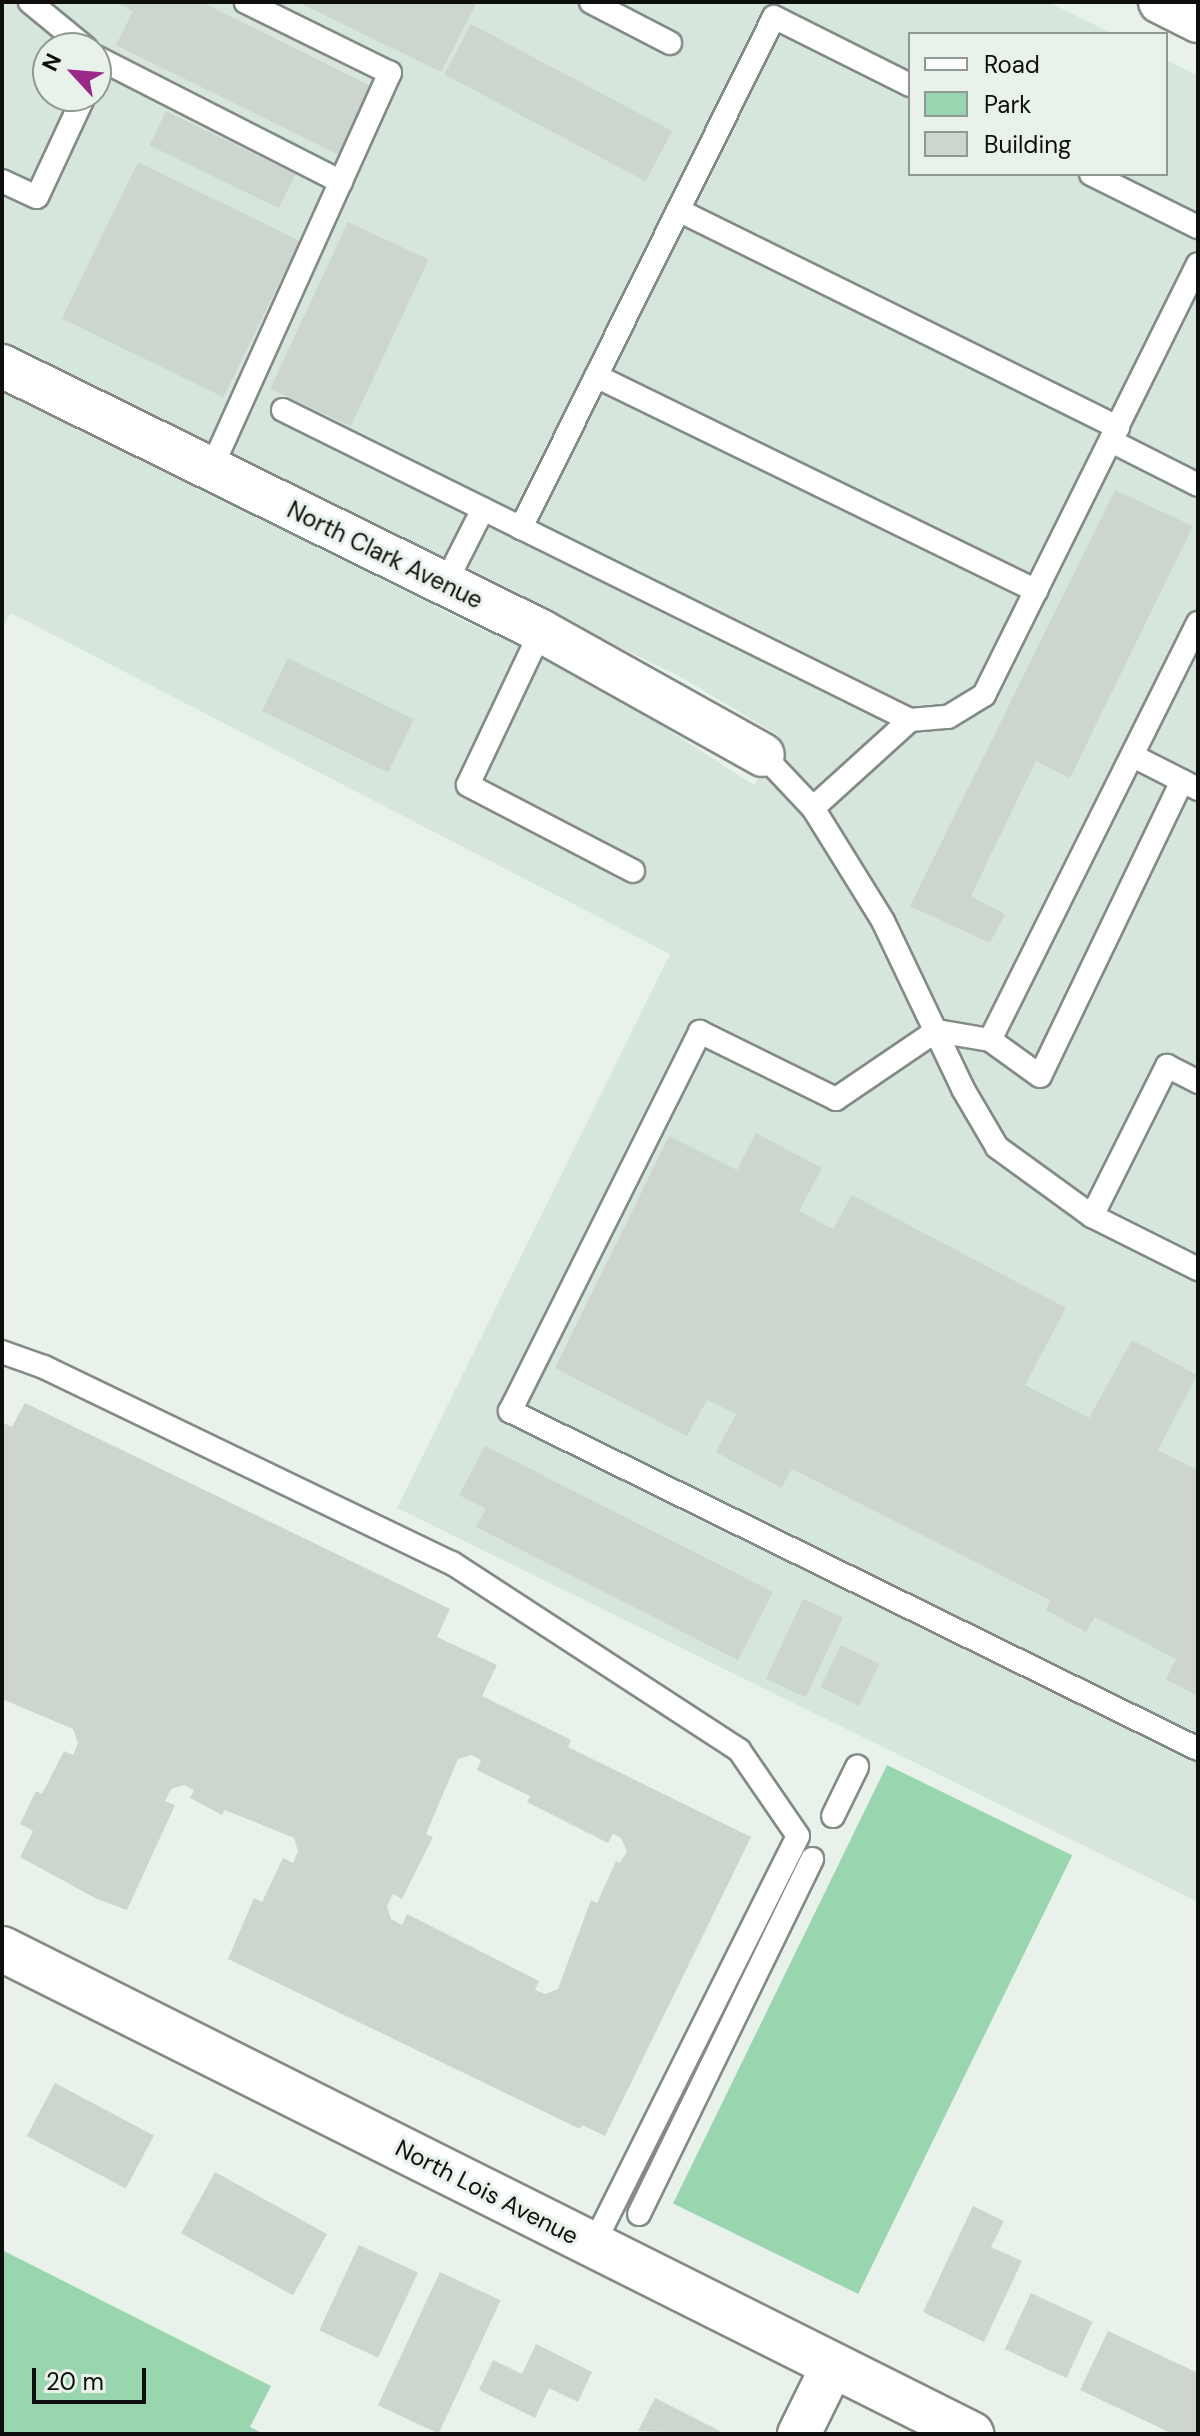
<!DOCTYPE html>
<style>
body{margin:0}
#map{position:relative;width:1200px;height:2436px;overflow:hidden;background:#e9f1eb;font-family:"DM Sans",sans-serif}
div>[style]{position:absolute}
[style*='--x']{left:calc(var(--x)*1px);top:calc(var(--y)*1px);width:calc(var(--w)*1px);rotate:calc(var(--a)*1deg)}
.built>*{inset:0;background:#d7e6dc}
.green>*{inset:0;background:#99d5ae;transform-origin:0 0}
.building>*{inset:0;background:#cdd5cf;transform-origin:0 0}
.roads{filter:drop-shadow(2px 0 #848b86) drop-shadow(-2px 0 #848b86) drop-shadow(0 2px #848b86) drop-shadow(0 -2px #848b86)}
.service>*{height:22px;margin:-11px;padding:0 11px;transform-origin:11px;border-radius:11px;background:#fff}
.minor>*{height:42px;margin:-21px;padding:0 21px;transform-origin:21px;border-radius:21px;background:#fff}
.tertiary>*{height:44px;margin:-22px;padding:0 22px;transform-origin:22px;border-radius:22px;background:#fff}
span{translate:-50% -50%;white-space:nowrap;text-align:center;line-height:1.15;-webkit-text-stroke:6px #e9f1eb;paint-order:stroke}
.street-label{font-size:24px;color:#0d0f0d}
.frame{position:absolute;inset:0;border:4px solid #0d0f0d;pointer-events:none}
.legend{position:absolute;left:908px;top:32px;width:260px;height:144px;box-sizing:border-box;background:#e9f1eb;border:2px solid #919792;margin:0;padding:10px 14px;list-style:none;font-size:24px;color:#0d0f0d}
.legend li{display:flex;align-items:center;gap:16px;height:40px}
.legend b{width:40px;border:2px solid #919792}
.north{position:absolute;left:32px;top:32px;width:80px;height:80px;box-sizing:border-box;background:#e9f1eb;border:2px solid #919792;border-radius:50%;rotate:296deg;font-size:22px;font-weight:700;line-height:32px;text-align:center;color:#0d0f0d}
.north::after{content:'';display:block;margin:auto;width:28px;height:36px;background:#992886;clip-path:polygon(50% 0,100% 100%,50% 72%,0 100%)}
.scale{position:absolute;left:32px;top:2368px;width:114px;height:36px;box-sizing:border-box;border:4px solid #0d0f0d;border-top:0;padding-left:10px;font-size:24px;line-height:28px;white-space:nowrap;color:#0d0f0d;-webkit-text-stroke:6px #e9f1eb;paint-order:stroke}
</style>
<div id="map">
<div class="built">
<div style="clip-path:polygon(evenodd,7px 2px,1048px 2px,1113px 34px,910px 34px,910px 174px,1166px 174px,1166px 60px,1198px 76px,1198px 1902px,397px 1508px,670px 954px,11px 613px,2px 628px,2px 389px,472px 625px,578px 672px,754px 785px,779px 736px,681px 677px,2px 349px,2px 11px,7px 2px,48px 48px,96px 48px,96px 96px,48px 96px,48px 48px)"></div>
</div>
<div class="green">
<div style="left:887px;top:1765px;width:206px;height:488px;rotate:26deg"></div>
<div style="clip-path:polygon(2px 2250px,271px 2386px,250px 2427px,264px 2434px,2px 2434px)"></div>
</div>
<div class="building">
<div style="clip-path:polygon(115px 2px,201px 2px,373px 87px,339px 155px,116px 45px,133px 11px)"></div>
<div style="clip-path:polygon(298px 2px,477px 2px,441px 72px)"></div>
<div style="left:471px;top:24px;width:228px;height:57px;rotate:28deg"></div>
<div style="left:166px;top:111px;width:144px;height:38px;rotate:26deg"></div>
<div style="left:138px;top:162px;width:180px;height:174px;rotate:26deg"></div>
<div style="left:348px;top:222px;width:89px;height:184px;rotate:25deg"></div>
<div style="clip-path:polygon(1115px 490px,1193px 526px,1070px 778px,1036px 761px,971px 896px,1005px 914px,990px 943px,910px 906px)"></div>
<div style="left:288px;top:658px;width:140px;height:59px;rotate:26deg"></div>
<div style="clip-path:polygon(756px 1133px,822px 1168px,799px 1211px,833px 1229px,852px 1195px,1066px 1308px,1025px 1385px,1089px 1418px,1132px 1340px,1197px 1375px,1158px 1450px,1198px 1470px,1198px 1696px,1166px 1679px,1176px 1659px,1095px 1617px,1086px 1632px,1046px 1610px,1050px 1600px,792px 1469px,781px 1488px,716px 1452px,736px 1414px,707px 1400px,687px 1436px,555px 1368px,669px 1136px,737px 1170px)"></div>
<div style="clip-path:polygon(evenodd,25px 1403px,450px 1609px,437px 1637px,497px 1665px,482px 1696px,571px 1740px,568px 1747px,751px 1837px,605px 2136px,582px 2125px,580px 2129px,228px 1959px,254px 1898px,262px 1902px,283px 1858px,293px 1863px,298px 1851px,294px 1838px,225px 1810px,222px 1815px,190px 1798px,194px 1790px,184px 1785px,171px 1789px,165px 1801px,175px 1805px,127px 1910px,97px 1899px,20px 1857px,33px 1831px,20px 1824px,36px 1791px,42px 1794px,64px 1751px,73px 1755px,78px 1743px,73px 1729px,2px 1699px,2px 1422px,12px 1427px,25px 1403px,472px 1755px,481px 1760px,477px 1770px,530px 1796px,527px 1802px,608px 1843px,613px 1834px,621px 1838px,627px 1851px,620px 1863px,616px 1861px,597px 1903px,591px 1900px,558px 1989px,545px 1994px,535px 1990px,539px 1981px,407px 1914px,402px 1925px,391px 1919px,387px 1906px,393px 1894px,402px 1899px,433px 1837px,426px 1834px,458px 1759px,472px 1755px)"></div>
<div style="clip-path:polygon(485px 1446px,773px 1592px,738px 1660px,476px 1527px,486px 1509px,459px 1495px)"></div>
<div style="left:803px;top:1599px;width:44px;height:88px;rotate:25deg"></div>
<div style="left:841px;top:1645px;width:43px;height:47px;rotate:26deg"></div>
<div style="left:55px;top:2083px;width:112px;height:60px;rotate:28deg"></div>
<div style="left:215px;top:2172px;width:128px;height:70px;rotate:29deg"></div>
<div style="clip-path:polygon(973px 2206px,1004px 2221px,991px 2247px,1022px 2261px,984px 2342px,923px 2312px)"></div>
<div style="left:359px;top:2245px;width:65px;height:94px;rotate:25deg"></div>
<div style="left:440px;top:2272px;width:67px;height:147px;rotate:25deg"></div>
<div style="left:1031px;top:2293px;width:68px;height:62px;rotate:25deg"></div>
<div style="clip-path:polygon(1108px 2331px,1198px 2373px,1198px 2434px,1173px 2434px,1080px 2390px)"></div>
<div style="clip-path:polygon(536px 2344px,592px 2372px,578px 2402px,549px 2388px,535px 2418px,479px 2390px,493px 2360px,522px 2374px)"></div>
<div style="clip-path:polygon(655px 2398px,720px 2431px,718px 2434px,638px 2431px)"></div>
</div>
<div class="roads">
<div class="service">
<div style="--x:30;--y:2;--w:72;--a:39.4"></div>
<div style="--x:591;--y:2;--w:89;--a:27.4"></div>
<div style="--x:96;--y:57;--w:275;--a:27"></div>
<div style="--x:1091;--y:174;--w:119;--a:26.4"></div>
<div style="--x:2;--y:181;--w:38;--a:25"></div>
<div style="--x:37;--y:197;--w:111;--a:-65"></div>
<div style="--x:678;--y:210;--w:491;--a:26.3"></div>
<div style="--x:596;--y:376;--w:490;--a:26"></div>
<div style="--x:283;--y:410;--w:699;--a:26.31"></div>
<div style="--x:910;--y:720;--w:38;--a:-5"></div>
<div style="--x:948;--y:717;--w:42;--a:-31.4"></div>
<div style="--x:984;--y:695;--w:481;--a:-63.6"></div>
<div style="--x:1111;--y:441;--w:97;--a:26.8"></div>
<div style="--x:211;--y:469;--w:435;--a:-65.7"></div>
<div style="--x:390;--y:73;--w:161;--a:-153.8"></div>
<div style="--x:521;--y:528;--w:570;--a:-63.66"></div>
<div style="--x:774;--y:17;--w:152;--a:26.6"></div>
<div style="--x:445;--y:584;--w:84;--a:-63.1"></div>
<div style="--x:541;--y:631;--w:170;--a:115.4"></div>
<div style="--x:468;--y:785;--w:186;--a:27.5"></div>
<div style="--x:763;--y:755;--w:73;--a:46.7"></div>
<div style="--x:813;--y:808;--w:133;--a:58.2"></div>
<div style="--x:883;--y:921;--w:186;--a:64.5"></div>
<div style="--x:963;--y:1089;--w:67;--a:59.6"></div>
<div style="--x:997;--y:1147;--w:117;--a:36"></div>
<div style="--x:1092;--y:1216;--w:119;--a:26.6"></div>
<div style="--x:1133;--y:756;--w:73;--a:26.9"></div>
<div style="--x:1182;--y:781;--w:327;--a:115.7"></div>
<div style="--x:1040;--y:1076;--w:62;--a:-144.2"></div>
<div style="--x:990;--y:1040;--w:55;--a:-170.5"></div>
<div style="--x:936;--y:1031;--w:121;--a:145.8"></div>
<div style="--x:836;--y:1099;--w:152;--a:-153.8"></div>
<div style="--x:700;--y:1032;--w:424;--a:116.6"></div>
<div style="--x:510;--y:1411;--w:767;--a:26.16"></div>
<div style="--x:813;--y:808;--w:131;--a:-42.2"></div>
<div style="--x:990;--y:1040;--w:466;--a:-63.5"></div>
<div style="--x:1092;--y:1216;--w:168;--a:-63.4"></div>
<div style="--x:1167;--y:1066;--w:35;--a:27"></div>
<div style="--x:2;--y:1352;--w:45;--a:19.7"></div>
<div style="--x:44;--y:1367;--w:453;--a:25.7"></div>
<div style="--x:452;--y:1563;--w:343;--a:33.1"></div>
<div style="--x:739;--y:1750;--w:104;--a:55.5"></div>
<div style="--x:798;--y:1836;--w:457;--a:116.6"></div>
<div style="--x:833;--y:1816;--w:55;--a:-63.9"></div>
<div style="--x:639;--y:2214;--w:395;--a:-64"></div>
</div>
<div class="minor">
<div style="--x:1160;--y:2;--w:42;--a:26.6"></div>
<div style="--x:2;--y:366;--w:601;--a:26.18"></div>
<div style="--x:541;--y:631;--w:254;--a:29.2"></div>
<div style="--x:799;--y:2434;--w:77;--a:-63.8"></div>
</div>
<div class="tertiary">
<div style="--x:2;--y:1949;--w:1084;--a:26.59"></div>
</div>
</div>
<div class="street-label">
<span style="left:385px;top:555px;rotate:26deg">North Clark Avenue</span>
<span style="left:487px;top:2192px;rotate:27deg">North Lois Avenue</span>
</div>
<div class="frame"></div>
<ul class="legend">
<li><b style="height:10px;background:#fff"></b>Road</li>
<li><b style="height:22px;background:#99d5ae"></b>Park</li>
<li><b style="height:22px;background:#cdd5cf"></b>Building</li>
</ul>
<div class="north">N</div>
<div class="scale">20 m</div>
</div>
